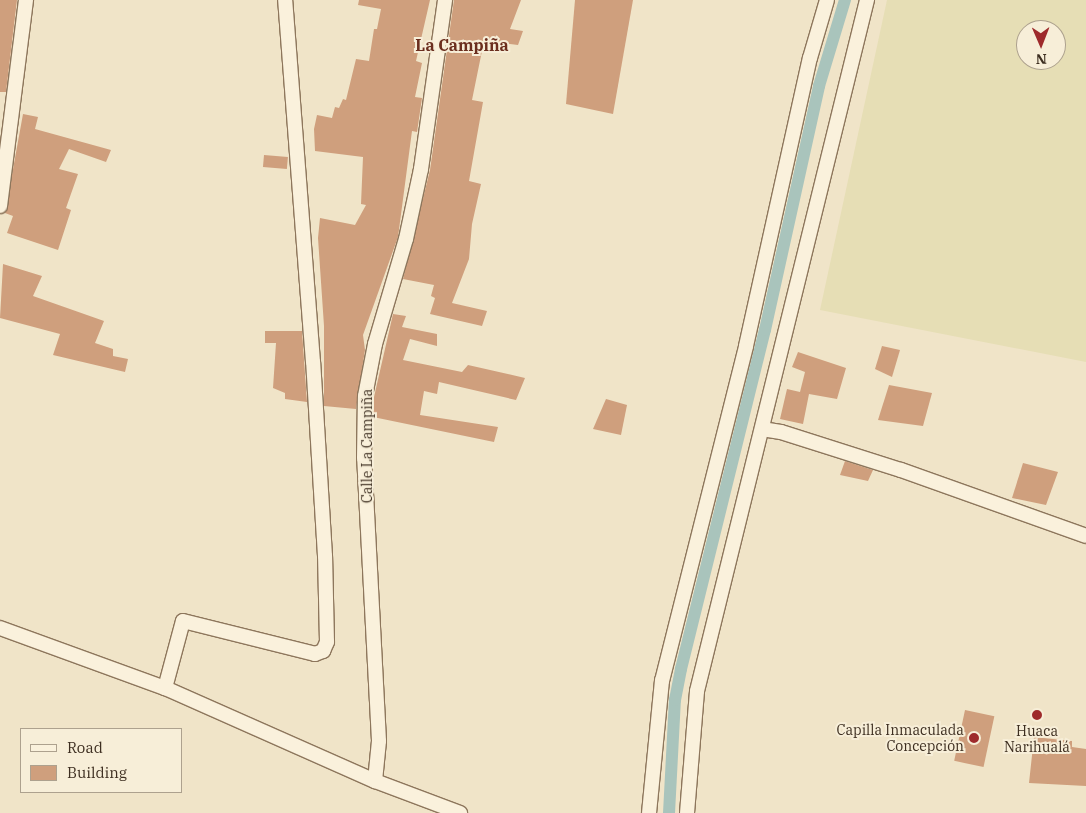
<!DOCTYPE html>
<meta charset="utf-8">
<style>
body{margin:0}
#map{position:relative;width:1086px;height:813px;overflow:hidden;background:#f0e4c8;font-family:"IBM Plex Serif",serif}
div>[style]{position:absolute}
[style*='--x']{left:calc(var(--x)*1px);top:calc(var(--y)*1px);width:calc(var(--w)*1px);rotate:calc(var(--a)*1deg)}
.farmland>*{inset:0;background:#e6deb5}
.canal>*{height:12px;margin:-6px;padding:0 6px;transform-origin:6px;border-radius:6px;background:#a9c4bc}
.building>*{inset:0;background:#cf9f7d;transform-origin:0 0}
.roads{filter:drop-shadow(1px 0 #8d765c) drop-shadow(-1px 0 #8d765c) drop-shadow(0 1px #8d765c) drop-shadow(0 -1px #8d765c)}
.minor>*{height:14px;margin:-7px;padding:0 7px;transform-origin:7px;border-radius:7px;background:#faf1dc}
.dots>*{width:14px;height:14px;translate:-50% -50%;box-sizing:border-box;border:2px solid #f7eed8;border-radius:50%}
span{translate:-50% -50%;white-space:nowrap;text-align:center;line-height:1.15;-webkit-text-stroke:4px #f7eed8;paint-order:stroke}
.street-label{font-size:14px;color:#3d2e20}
.poi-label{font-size:14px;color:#3d2e20}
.right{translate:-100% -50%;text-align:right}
.quarter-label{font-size:16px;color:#6b2e1e;font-weight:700}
.legend{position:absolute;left:20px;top:728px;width:162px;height:65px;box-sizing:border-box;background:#f7eed8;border:1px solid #ada18e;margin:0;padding:6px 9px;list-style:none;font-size:15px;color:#3d2e20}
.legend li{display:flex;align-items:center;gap:10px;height:25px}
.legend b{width:25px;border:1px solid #ada18e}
.north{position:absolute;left:1016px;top:20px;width:50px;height:50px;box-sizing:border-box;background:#f7eed8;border:1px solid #ada18e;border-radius:50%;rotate:179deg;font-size:14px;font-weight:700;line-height:20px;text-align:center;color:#3d2e20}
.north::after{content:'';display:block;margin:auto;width:18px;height:22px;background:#9e2a2b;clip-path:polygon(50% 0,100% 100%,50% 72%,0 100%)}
</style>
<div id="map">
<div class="farmland">
<div style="clip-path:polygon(evenodd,887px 0,1086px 0,1086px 362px,820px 310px,887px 0,1026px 30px,1056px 30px,1056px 60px,1026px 60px,1026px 30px)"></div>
</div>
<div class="canal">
<div style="--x:669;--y:813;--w:113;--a:-87"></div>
<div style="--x:675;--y:700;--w:32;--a:-79"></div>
<div style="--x:681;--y:669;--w:349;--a:-76.1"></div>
<div style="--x:765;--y:330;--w:250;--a:-77.5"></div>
<div style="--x:819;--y:86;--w:90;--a:-73.2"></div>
</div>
<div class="building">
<div style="clip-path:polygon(0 0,17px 0,6px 92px,0 92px)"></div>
<div style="clip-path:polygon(359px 0,430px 0,416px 61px,422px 63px,415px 97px,422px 98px,417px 132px,412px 131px,398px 237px,363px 335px,365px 350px,356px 409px,324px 406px,324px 326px,318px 238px,320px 218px,355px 225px,366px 205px,361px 204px,363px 157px,315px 151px,314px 129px,317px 115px,332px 118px,335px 107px,339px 108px,343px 99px,346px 100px,356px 59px,369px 61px,374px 29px,377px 29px,381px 9px,358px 5px)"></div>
<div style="clip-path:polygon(454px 0,521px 0,510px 29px,523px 31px,518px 45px,484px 41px,472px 100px,483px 102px,469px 181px,481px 184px,472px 224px,469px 259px,452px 303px,487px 311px,482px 326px,430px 314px,435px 298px,431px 296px,434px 285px,403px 279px,430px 170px)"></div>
<div style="clip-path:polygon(575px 0,633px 0,613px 114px,566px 104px)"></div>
<div style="clip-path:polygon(23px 114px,38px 117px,35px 129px,111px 150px,106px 162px,69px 149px,59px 169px,78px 174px,66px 208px,71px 210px,58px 250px,7px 233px,13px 216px,5px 213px)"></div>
<div style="left:264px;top:155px;width:24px;height:12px;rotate:5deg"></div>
<div style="clip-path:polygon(3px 264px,42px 276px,33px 296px,104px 321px,95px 343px,113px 349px,113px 356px,128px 359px,125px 372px,53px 355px,60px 334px,0 318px)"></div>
<div style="clip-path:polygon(393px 314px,406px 316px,402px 327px,437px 334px,437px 346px,410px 339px,403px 360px,462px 372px,468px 365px,525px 378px,516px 400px,439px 382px,437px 394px,424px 391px,420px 415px,498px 427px,494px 442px,373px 417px,374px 397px)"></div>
<div style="clip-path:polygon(265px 331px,302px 331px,307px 402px,285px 399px,285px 393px,273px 388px,276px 343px,265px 343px)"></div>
<div style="clip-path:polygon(882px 346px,900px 350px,892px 377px,875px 369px)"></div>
<div style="clip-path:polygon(798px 352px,846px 368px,837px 399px,809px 394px,803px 424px,780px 419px,787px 389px,800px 392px,805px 372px,792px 367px)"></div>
<div style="clip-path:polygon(889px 385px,932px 393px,923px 426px,878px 420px)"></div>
<div style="clip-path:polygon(606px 399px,627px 405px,621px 435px,593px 429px)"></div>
<div style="clip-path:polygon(845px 461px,873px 470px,868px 481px,840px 475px)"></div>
<div style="clip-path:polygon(1023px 463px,1058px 472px,1046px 505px,1012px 498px)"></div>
<div style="left:965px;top:710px;width:30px;height:52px;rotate:12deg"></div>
<div style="clip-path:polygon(1034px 737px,1072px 741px,1072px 747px,1086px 749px,1086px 786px,1029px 783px)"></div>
</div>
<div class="roads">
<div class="minor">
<div style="--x:0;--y:206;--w:208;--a:-82.8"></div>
<div style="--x:762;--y:429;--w:19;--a:9"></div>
<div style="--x:781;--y:432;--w:126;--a:17.6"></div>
<div style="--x:901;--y:470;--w:196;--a:19.6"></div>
<div style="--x:0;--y:628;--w:176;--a:20"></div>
<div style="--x:165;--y:688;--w:230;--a:23.9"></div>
<div style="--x:375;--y:781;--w:91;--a:20.6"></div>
<div style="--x:165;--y:688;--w:69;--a:-75"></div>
<div style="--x:183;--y:621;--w:136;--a:14"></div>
<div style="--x:315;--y:654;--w:9;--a:-21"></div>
<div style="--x:323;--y:651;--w:10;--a:-66"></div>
<div style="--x:327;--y:642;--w:86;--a:-91.3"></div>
<div style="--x:325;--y:556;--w:194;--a:-93.5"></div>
<div style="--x:313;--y:362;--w:363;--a:-94.4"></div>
<div style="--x:375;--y:781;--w:40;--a:-84.3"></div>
<div style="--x:379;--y:741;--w:283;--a:-93"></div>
<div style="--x:364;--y:458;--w:62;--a:-89.1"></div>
<div style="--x:365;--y:396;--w:53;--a:-79.1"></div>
<div style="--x:375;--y:344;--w:109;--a:-73.6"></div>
<div style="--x:406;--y:239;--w:72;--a:-77.9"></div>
<div style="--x:421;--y:169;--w:171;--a:-81.9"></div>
<div style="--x:649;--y:813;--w:133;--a:-84.4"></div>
<div style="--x:662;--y:681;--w:345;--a:-75.9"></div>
<div style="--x:746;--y:346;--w:295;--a:-77.5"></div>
<div style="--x:810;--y:58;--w:60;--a:-73.7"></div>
<div style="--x:687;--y:813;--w:122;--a:-85.3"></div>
<div style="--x:697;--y:691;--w:712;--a:-76.18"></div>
</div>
</div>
<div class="dots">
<div style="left:1037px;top:715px;background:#9e2a2b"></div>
<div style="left:974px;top:738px;background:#9e2a2b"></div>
</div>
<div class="street-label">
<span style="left:367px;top:446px;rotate:-90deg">Calle La Campiña</span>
</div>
<div class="poi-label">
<span class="right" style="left:964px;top:738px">Capilla Inmaculada<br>Concepción</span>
<span style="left:1037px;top:739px">Huaca<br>Narihualá</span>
</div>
<div class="quarter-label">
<span style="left:462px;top:45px">La Campiña</span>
</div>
<ul class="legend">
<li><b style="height:6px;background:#faf1dc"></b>Road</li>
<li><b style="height:14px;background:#cf9f7d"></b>Building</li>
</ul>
<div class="north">N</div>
</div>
